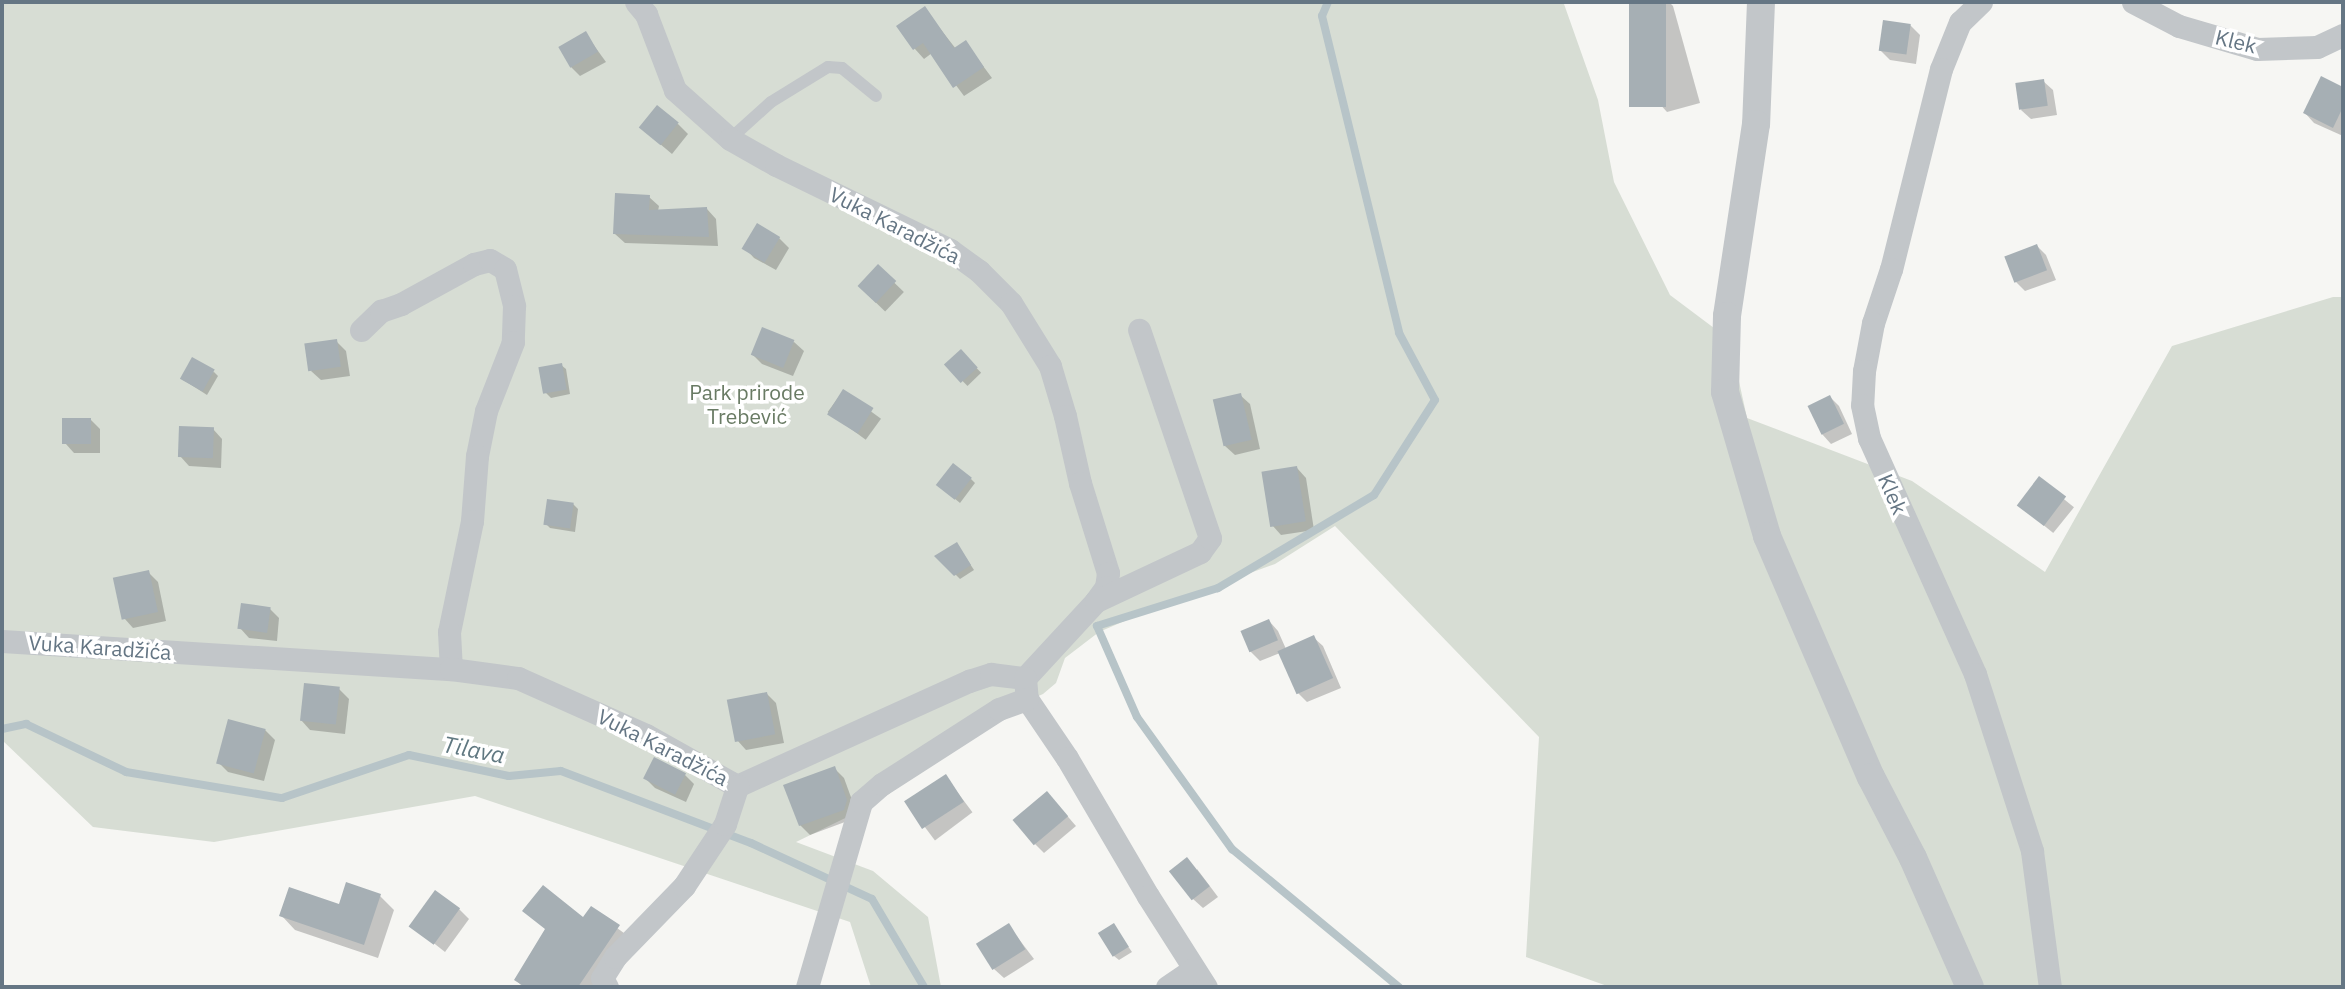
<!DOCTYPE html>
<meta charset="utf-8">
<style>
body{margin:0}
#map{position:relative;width:2345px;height:989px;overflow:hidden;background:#f6f6f3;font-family:"IBM Plex Sans",sans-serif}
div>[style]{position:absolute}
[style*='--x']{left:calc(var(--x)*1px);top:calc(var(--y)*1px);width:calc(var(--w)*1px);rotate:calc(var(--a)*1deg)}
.green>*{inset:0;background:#d7ddd4}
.shadow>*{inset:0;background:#0003;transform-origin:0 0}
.stream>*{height:8px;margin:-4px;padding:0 4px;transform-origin:4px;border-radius:4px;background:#b7c4c8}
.building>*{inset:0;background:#a6afb4;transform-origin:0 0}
.service>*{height:12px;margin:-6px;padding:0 6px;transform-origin:6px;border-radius:6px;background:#c2c6c9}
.minor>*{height:23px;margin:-11.5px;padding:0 11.5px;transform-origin:11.5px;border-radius:11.5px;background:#c2c6c9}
.tertiary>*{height:28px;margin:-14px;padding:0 14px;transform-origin:14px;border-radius:14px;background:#c2c6c9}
span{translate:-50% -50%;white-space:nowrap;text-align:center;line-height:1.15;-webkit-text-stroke:7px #fff;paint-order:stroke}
.street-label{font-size:21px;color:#657684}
.park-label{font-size:21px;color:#697b64}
.water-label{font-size:23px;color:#607881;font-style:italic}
.frame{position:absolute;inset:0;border:4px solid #657684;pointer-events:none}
</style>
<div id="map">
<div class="green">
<div style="clip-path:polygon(2px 2px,1566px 2px,1564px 4px,1598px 100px,1614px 182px,1670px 295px,1730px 340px,1747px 418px,1912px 481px,2045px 572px,2172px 346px,2333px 297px,2343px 297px,2343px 987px,1610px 987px,1526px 957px,1539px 737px,1335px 526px,1275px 564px,1157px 607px,1099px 632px,1065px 658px,1056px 683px,1043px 694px,1023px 703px,872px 805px,796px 842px,873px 871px,928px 917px,941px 987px,871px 987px,850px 922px,475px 796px,214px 842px,93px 827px,2px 740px)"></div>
</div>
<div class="shadow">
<div style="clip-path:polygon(1640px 2px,1669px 2px,1673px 6px,1700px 103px,1667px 112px,1658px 102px,1631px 4px)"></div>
<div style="clip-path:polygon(924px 8px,956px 49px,966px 43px,992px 78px,964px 96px,932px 53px,924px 59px,915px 49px,898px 26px)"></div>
<div style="clip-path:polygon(1910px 25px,1920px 35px,1916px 64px,1890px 60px,1880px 50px)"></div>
<div style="clip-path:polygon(585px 33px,606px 62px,580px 76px,571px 67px)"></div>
<div style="clip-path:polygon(2322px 78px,2343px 89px,2343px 136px,2314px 123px,2305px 113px)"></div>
<div style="clip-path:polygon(2043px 81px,2053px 90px,2057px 115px,2031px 119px,2021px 110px)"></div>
<div style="clip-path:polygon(678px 124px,688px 134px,672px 154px,641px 128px)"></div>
<div style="clip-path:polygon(649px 197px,659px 206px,658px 211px,707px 209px,716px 219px,718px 246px,625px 243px,615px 234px)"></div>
<div style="clip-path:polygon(779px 238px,789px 248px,776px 270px,754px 258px,745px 248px)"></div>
<div style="clip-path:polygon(2037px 246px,2046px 255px,2056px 280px,2025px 291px,2016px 282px)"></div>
<div style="left:878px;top:267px;width:36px;height:27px;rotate:44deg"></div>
<div style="clip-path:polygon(336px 341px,346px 351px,350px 376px,321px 380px,311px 371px)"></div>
<div style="clip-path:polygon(794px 342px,804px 351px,793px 376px,762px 364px,753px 355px)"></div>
<div style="left:961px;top:352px;width:29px;height:19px;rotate:46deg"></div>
<div style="clip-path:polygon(561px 365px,566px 369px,570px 394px,551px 398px,546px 393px)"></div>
<div style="clip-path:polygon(214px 372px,218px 376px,207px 395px,182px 379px)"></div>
<div style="left:843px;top:391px;width:47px;height:26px;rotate:36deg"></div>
<div style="clip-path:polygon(1240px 395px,1250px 404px,1260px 449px,1235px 455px,1225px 446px)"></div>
<div style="clip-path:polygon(1830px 397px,1839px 406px,1852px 434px,1831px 444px,1822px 434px)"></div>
<div style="clip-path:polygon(90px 419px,100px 429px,100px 453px,74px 453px,65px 443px)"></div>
<div style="clip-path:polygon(213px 429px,222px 439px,221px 468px,189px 466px,180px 456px)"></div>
<div style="clip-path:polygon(1297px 468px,1306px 478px,1314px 530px,1281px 535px,1272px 525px)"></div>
<div style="clip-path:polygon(971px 479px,975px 483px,960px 503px,943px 489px)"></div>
<div style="left:2039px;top:479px;width:45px;height:33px;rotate:39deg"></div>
<div style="clip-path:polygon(573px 504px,578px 509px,575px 532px,550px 528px,546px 524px)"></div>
<div style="clip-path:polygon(957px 544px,974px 570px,960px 579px,937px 556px)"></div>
<div style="clip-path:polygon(148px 572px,158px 582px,166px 621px,133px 628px,124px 618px)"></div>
<div style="clip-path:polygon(270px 609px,279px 618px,277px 641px,249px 638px,240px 628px)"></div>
<div style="clip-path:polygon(1269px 621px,1278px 631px,1286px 649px,1313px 637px,1323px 646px,1341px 688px,1307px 702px,1298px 693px,1280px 653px,1260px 661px,1250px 651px)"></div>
<div style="clip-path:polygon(339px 689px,349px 699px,345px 734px,310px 730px,301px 720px)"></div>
<div style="clip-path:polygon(767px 694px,776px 703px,784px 743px,746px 750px,737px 740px)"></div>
<div style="clip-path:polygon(265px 730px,275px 740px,264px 781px,228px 772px,218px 762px)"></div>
<div style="clip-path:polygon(834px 768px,844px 778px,856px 811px,853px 819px,810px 835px,800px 825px)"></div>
<div style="clip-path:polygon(685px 775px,694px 784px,686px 802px,655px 788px,646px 779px)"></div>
<div style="left:946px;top:777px;width:44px;height:47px;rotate:53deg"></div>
<div style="clip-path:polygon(1056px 803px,1076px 826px,1044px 853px,1035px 844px)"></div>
<div style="clip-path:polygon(1197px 869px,1218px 897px,1203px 908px,1193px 899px)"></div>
<div style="clip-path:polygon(380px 896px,394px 910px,378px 958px,295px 930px,281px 915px,340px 907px)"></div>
<div style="clip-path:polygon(459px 909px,469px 919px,445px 952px,412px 926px)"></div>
<div style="clip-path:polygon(591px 909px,628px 936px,595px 987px,523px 987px,516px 980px,547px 930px,584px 919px)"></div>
<div style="clip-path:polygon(1009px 926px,1034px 959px,1004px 978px,994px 969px)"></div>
<div style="clip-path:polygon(1114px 926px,1132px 952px,1119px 960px,1114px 956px)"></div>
</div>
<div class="stream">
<div style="--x:1328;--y:2;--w:15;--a:113"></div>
<div style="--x:1322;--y:16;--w:326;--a:76.3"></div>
<div style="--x:1399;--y:333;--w:76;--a:61.8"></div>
<div style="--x:1435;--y:400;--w:113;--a:122.7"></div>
<div style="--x:1374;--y:495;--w:182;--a:149.2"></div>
<div style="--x:1218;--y:588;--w:127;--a:162.6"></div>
<div style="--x:1097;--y:626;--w:99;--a:66.3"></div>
<div style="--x:1137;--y:717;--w:163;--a:54.3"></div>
<div style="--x:1232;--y:849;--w:217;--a:39.6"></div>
<div style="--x:2;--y:729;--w:25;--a:-12"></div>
<div style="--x:26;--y:724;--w:111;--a:25.6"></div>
<div style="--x:126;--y:772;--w:158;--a:9.5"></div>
<div style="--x:282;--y:798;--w:134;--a:-18.7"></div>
<div style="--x:409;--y:755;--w:102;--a:11.9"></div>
<div style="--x:509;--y:776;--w:52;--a:-5.5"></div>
<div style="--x:561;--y:771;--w:203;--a:20.8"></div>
<div style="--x:751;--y:843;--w:133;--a:24.8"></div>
<div style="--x:872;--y:899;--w:102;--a:59.4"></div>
</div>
<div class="building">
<div style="left:1629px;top:2px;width:37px;height:105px"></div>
<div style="clip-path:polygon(925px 6px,954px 48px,966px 40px,984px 67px,953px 88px,923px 43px,913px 50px,896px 26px)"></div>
<div style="left:1883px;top:20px;width:28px;height:31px;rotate:8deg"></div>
<div style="left:586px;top:31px;width:24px;height:32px;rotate:60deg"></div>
<div style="clip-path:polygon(2321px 76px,2343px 87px,2343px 107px,2333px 128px,2303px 113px)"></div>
<div style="left:2044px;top:79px;width:27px;height:29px;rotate:82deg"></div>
<div style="left:657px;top:105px;width:28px;height:29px;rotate:39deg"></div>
<div style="clip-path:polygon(615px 193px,650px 195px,649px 210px,707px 207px,709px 237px,613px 234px)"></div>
<div style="left:757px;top:223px;width:27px;height:30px;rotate:31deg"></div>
<div style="left:2037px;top:244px;width:28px;height:35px;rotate:69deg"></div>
<div style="left:878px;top:264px;width:25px;height:30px;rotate:43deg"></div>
<div style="left:762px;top:327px;width:35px;height:30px;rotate:22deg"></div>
<div style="left:337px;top:339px;width:28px;height:33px;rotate:82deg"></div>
<div style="left:961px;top:349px;width:25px;height:23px;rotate:48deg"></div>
<div style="left:192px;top:357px;width:26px;height:25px;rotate:29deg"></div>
<div style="left:562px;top:363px;width:27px;height:24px;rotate:80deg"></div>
<div style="left:843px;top:389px;width:36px;height:30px;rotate:32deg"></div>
<div style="left:1241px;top:393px;width:48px;height:29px;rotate:77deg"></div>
<div style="left:1830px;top:395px;width:32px;height:25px;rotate:64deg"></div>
<div style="left:62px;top:418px;width:29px;height:26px"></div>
<div style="left:179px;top:426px;width:35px;height:31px;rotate:2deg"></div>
<div style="left:953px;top:463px;width:24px;height:28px;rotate:38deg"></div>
<div style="left:1297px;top:466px;width:56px;height:36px;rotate:81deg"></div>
<div style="left:2039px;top:476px;width:34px;height:37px;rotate:37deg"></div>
<div style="left:547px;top:499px;width:27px;height:26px;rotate:8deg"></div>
<div style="clip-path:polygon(957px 542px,971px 565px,954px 576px,934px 556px)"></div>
<div style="left:149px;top:570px;width:43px;height:37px;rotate:78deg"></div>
<div style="left:241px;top:603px;width:30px;height:26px;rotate:8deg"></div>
<div style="left:1269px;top:619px;width:23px;height:31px;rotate:67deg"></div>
<div style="left:1314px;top:635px;width:47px;height:40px;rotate:66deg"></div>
<div style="left:304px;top:683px;width:36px;height:38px;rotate:6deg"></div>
<div style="left:767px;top:692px;width:43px;height:41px;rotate:79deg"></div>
<div style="left:228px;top:719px;width:39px;height:46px;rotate:15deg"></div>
<div style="left:654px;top:757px;width:36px;height:24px;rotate:27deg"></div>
<div style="clip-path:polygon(835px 766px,847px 800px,844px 810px,799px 826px,783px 785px)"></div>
<div style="left:946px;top:774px;width:33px;height:50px;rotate:57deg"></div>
<div style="left:1047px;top:791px;width:33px;height:45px;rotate:50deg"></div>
<div style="left:1187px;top:857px;width:37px;height:23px;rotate:52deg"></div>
<div style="clip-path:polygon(346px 882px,381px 894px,364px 945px,279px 916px,289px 887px,339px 904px)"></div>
<div style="clip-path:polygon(543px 885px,583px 917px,591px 906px,620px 925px,578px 987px,525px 987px,514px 980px,545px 929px,522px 911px)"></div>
<div style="left:435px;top:890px;width:31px;height:45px;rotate:36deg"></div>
<div style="left:1009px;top:923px;width:31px;height:39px;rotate:58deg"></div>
<div style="left:1114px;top:923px;width:28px;height:19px;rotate:58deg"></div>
</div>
<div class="service">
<div style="--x:730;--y:139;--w:55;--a:-42.1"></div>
<div style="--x:771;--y:102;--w:67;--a:-31.6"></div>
<div style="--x:828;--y:67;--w:14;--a:4"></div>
<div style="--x:842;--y:68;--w:44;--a:39.5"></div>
</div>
<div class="minor">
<div style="--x:636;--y:2;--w:16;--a:50"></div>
<div style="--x:646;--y:14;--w:81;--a:69.1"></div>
<div style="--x:675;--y:90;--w:74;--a:41.7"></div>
<div style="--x:730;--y:139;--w:53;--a:29.5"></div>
<div style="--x:776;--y:165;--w:194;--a:26"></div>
<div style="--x:950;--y:250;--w:36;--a:36"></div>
<div style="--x:979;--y:271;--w:45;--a:45"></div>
<div style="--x:1011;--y:303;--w:74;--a:58.2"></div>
<div style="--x:1050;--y:366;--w:52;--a:73.3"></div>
<div style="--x:1065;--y:416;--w:69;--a:77.4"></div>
<div style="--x:1080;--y:483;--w:94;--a:72.7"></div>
<div style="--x:1108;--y:573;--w:14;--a:98"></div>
<div style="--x:1106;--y:587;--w:17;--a:126"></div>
<div style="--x:1096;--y:601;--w:105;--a:132.7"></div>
<div style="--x:1981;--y:2;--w:29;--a:136"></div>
<div style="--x:1960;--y:22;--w:51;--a:112"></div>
<div style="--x:1941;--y:69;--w:206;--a:104"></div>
<div style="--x:1891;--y:269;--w:57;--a:108.4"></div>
<div style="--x:1873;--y:323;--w:49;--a:100.6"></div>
<div style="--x:1864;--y:371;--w:34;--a:93"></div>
<div style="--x:1862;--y:405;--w:34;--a:78"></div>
<div style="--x:1869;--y:438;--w:259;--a:65.8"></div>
<div style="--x:1975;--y:674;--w:186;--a:72.1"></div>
<div style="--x:2032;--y:851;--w:137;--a:82.5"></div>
<div style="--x:2133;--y:2;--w:52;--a:27.6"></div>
<div style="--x:2179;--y:26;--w:81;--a:16.4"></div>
<div style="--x:2257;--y:49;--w:60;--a:-1.9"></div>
<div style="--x:2317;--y:47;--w:29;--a:-25"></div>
<div style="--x:361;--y:330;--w:28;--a:-44"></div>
<div style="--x:381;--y:311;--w:21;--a:-19"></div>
<div style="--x:401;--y:304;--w:83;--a:-28.7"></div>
<div style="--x:474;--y:264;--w:16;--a:-14"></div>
<div style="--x:490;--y:260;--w:17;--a:31"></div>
<div style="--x:505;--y:269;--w:38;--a:76"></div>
<div style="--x:514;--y:306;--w:36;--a:92"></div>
<div style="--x:513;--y:342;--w:74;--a:111.4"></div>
<div style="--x:486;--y:411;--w:46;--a:101.3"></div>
<div style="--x:477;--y:456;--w:65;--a:94.4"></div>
<div style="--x:472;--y:521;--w:113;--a:101.7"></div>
<div style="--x:449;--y:632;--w:37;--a:87"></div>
<div style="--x:1096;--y:601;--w:115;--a:-25.2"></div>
<div style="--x:1200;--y:552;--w:17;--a:-54"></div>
<div style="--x:1210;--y:538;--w:220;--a:-108.8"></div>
<div style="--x:2;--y:641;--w:450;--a:3.6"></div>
<div style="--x:451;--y:669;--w:68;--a:7.7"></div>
<div style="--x:518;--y:678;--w:140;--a:24"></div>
<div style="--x:646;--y:735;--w:104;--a:29.3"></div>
<div style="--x:737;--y:786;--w:255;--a:-24.4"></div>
<div style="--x:969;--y:681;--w:23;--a:-18"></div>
<div style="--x:991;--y:674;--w:34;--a:7"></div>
<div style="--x:1025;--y:678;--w:21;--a:85"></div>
<div style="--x:1027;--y:699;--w:71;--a:55.9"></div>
<div style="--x:1067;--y:758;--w:160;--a:59.6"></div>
<div style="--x:1148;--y:896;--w:108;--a:57.5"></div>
<div style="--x:607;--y:987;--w:10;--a:-119"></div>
<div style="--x:602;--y:978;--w:25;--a:-58"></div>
<div style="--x:615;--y:957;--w:99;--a:-45.8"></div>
<div style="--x:684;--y:886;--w:74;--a:-56.5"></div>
<div style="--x:725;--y:824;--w:40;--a:-72"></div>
<div style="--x:807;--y:987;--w:193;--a:-73.7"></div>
<div style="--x:861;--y:802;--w:28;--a:-41"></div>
<div style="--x:882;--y:784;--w:139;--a:-32.7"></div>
<div style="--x:999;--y:709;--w:30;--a:-20"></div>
<div style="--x:1167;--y:987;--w:32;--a:-34"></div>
</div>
<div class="tertiary">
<div style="--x:1761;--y:2;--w:122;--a:92.3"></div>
<div style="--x:1756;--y:124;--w:194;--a:98.6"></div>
<div style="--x:1727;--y:316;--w:76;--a:91.5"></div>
<div style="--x:1725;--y:392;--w:150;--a:73.7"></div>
<div style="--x:1767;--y:536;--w:262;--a:66.7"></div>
<div style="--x:1871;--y:777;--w:91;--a:62.6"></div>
<div style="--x:1913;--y:858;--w:141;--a:66.2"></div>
</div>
<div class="street-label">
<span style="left:2236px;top:41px;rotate:14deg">Klek</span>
<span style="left:895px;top:225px;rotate:27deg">Vuka Karadžića</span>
<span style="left:1893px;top:494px;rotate:67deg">Klek</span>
<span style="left:100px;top:647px;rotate:4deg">Vuka Karadžića</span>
<span style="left:663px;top:747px;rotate:27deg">Vuka Karadžića</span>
</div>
<div class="park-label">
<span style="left:747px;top:404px">Park prirode<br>Trebević</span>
</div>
<div class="water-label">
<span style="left:474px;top:749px;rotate:11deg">Tilava</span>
</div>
<div class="frame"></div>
</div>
